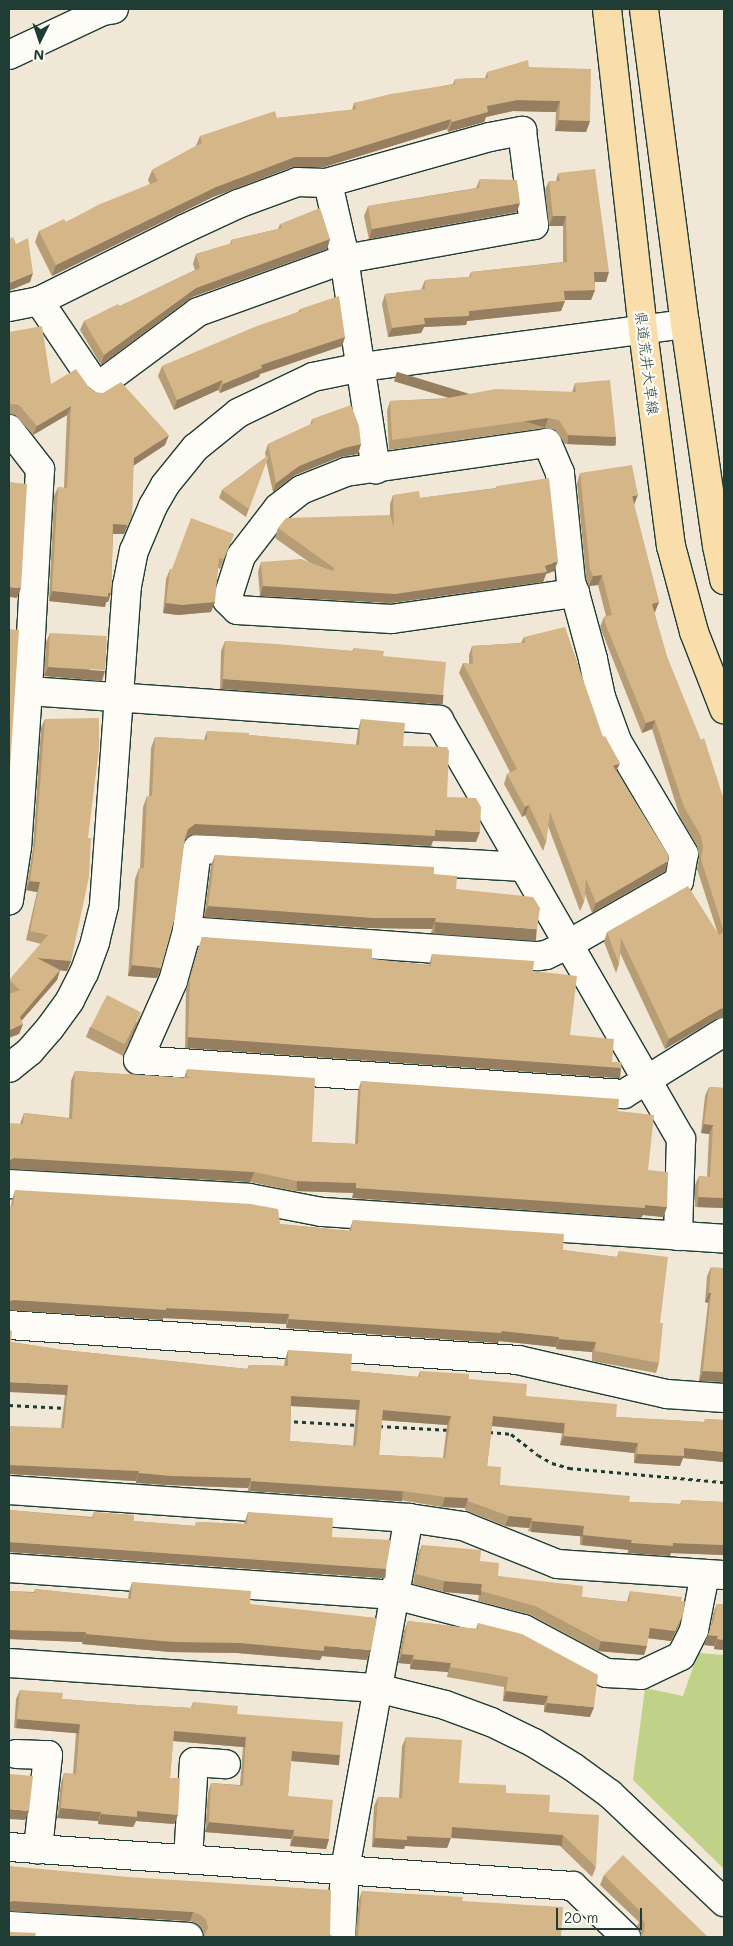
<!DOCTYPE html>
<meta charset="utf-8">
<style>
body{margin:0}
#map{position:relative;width:733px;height:1946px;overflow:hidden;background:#f1e7d6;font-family:Mali,"Klee One",sans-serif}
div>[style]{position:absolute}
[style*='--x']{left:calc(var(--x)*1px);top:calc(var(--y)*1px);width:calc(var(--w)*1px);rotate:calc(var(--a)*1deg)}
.green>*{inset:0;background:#bfd287}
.path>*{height:3px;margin-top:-1.5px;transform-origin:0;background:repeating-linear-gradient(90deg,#1f3d34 0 4px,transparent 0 8px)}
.roads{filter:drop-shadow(1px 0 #1f3d34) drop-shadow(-1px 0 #1f3d34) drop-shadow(0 1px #1f3d34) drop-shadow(0 -1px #1f3d34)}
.minor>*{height:28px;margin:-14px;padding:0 14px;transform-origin:14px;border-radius:14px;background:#fdfcf7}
.major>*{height:28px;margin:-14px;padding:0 14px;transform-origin:14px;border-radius:14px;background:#f9deab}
.wall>*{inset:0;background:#b79d76}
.shaded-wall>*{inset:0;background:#957f60;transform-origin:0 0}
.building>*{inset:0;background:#d5b689;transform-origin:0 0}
span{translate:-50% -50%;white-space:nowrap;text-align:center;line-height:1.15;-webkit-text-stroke:4.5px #fdfcf7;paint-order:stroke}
.street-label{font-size:15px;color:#1f3d34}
.frame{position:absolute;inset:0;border:10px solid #1f3d34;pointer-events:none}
.north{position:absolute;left:15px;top:15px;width:50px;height:50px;-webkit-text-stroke:4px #fdfcf7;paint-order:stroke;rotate:184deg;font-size:14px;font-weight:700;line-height:20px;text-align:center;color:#1f3d34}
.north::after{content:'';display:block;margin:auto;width:18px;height:22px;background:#1f3d34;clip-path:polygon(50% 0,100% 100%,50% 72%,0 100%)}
.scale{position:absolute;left:556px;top:1908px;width:86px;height:22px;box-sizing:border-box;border:2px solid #1f3d34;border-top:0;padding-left:6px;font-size:15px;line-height:18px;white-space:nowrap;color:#1f3d34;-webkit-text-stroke:4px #fdfcf7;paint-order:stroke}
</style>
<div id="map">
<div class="green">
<div style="clip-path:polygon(698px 1653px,724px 1655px,724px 1869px,633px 1780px,645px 1688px,683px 1696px)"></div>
</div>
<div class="path">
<div style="--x:9;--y:1405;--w:57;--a:3"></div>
<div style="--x:286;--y:1421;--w:72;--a:3.2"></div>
<div style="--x:379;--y:1426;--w:71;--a:3.2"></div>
<div style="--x:489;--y:1432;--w:22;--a:5"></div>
<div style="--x:511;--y:1434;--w:34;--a:38"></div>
<div style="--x:538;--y:1455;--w:16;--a:30"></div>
<div style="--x:552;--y:1463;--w:18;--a:16"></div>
<div style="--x:569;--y:1468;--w:156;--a:5.2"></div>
</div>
<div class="roads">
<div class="minor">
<div style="--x:9;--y:55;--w:104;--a:-25.1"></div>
<div style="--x:103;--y:11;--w:11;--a:-10"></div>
<div style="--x:326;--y:183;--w:10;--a:66"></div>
<div style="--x:330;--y:192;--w:54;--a:77.2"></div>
<div style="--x:342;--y:245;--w:227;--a:81.4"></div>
<div style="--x:9;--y:307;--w:31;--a:-11"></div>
<div style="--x:39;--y:301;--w:162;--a:-26.4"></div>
<div style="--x:184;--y:229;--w:60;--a:-24.8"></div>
<div style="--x:238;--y:204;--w:63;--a:-20.4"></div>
<div style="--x:297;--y:182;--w:29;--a:2"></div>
<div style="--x:326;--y:183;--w:170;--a:-15.7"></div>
<div style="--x:490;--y:137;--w:33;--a:-11"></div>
<div style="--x:522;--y:131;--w:95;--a:82.7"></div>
<div style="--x:534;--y:225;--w:192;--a:169.8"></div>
<div style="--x:345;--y:259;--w:156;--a:160.2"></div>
<div style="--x:198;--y:312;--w:126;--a:143.4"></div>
<div style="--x:97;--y:387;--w:104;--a:-124"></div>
<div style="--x:9;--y:429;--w:51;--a:52.2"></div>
<div style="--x:40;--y:469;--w:222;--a:93.1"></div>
<div style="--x:28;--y:691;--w:156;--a:94"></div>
<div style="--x:17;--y:847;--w:54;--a:98.6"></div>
<div style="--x:28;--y:691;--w:412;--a:4"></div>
<div style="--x:439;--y:720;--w:484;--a:60"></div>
<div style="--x:681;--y:1139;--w:97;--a:91.8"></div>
<div style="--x:523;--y:867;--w:326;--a:-176.8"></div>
<div style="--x:197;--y:849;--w:83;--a:97"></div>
<div style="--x:187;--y:931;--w:52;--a:105.6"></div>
<div style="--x:173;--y:981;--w:86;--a:113.9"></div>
<div style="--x:138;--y:1060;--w:487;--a:4"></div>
<div style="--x:624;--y:1094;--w:118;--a:-31.8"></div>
<div style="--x:187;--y:931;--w:352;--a:4.1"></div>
<div style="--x:538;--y:956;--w:8;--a:-7"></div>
<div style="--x:546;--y:955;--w:23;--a:-25"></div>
<div style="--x:567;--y:945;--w:129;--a:-29.7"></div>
<div style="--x:679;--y:881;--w:27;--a:-80"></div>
<div style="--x:684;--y:854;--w:131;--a:-120.7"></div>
<div style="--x:617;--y:741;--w:47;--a:-110"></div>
<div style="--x:601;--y:697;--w:39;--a:-102"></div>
<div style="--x:593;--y:659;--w:68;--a:-105.3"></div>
<div style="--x:575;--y:593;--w:12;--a:-110"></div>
<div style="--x:571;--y:582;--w:110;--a:-95.8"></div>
<div style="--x:560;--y:473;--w:33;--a:-113"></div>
<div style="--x:547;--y:443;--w:203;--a:171.8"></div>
<div style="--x:346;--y:472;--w:48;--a:158.2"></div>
<div style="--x:301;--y:490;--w:29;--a:142"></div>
<div style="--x:278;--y:508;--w:61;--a:127.6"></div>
<div style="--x:241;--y:556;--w:46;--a:107.7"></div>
<div style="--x:227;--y:600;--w:14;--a:45"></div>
<div style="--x:237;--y:610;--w:155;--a:3.3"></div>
<div style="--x:392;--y:619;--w:185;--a:-8.1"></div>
<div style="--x:9;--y:1068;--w:27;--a:-39"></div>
<div style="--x:30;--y:1051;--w:30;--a:-49"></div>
<div style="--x:50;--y:1028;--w:34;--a:-54"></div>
<div style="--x:70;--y:1000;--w:30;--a:-63"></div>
<div style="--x:84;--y:973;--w:33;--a:-70"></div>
<div style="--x:95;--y:942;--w:38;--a:-76"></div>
<div style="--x:104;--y:905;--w:320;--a:-85.9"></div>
<div style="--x:127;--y:586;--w:36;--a:-79"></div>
<div style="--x:134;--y:551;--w:49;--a:-67.1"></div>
<div style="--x:153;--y:506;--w:24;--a:-60"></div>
<div style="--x:165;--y:485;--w:48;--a:-51"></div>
<div style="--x:195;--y:448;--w:55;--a:-39.1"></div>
<div style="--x:238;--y:413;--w:83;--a:-25.6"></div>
<div style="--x:313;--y:377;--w:50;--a:-11.5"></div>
<div style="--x:362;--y:367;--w:326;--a:-7.6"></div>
<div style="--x:9;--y:1184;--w:240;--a:3.3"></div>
<div style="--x:249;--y:1198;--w:74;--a:10.9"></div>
<div style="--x:322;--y:1212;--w:403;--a:3.8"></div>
<div style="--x:9;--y:1325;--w:510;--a:3.93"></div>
<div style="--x:518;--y:1360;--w:153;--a:12.9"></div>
<div style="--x:667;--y:1394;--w:57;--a:4"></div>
<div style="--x:9;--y:1490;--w:401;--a:4"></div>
<div style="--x:409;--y:1518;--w:55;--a:8.4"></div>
<div style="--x:463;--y:1526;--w:101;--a:22"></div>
<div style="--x:557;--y:1564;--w:166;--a:3.8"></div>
<div style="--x:9;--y:1568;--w:387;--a:4"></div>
<div style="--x:395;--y:1595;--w:133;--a:14.8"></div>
<div style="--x:524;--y:1629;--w:93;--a:28.2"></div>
<div style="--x:606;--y:1673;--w:35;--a:3"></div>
<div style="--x:641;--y:1675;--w:44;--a:-25.4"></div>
<div style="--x:681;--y:1656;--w:29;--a:-63"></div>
<div style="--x:694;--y:1630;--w:57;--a:-78.9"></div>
<div style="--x:9;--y:1663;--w:369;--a:3.9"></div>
<div style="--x:377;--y:1688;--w:70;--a:14"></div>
<div style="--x:445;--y:1705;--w:49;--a:20.3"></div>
<div style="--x:491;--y:1722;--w:48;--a:26"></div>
<div style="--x:534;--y:1743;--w:46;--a:31.6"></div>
<div style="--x:573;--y:1767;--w:46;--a:36.1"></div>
<div style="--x:610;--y:1794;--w:157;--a:43.5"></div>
<div style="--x:16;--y:1754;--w:32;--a:2"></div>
<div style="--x:48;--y:1755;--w:95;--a:96.1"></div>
<div style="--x:9;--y:1847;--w:565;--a:3.96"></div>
<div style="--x:573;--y:1886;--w:74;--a:43.9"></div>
<div style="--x:188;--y:1859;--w:97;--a:-86.5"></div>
<div style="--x:194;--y:1762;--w:32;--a:4"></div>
<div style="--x:9;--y:1926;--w:180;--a:3.5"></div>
<div style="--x:341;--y:1937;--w:68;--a:-86.6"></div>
<div style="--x:345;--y:1869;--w:357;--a:-79.7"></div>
</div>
<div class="major">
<div style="--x:607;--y:9;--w:324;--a:83.6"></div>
<div style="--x:643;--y:331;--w:217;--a:82.6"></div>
<div style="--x:671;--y:546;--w:89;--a:75"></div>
<div style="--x:694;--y:632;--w:83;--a:68.7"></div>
<div style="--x:644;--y:9;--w:318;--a:82.6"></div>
<div style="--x:685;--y:324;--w:224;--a:81.8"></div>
<div style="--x:717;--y:546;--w:35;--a:78"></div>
</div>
</div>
<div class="wall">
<div style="clip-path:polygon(529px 67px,590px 121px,586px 132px,555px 131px,556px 112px,513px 111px,486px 117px,484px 122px,448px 132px,447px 129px,324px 167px,292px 167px,213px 197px,52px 276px,35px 242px,39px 231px,66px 222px,150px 184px,148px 180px,152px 170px,196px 146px,200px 136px,277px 118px,352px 110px,354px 103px,453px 84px,455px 79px,485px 78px,487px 72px)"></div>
<div style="clip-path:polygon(558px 173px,606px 282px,595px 282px,595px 290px,591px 300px,565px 300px,561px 311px,467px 321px,466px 325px,424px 327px,421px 333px,388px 337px,382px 304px,385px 294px,421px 290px,425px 280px,469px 277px,471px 272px,563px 262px,563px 226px,549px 226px,545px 190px,549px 181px,556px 181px)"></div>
<div style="clip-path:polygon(480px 179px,517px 212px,369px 239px,364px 216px,368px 206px,476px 188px)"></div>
<div style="clip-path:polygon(280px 224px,330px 239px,327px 249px,192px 297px,101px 365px,80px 330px,84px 321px,120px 306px,195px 270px,193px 264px,196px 254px,230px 244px,231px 240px,278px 229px)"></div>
<div style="clip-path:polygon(300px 309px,345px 337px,342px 346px,260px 374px,259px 377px,220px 393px,218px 390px,174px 410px,158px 376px,162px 366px,298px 312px)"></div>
<div style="clip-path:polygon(9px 332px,51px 384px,88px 386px,165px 445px,133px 466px,132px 514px,124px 534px,113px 534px,111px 593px,108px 602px,106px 602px,105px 607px,49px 601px,54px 496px,58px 487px,64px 488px,67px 415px,33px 435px,15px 415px,9px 414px)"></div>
<div style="clip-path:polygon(575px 383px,616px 437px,613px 446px,565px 444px,555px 430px,545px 428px,389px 450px,387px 411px,390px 401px,572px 392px)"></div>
<div style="clip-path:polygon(312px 419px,361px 444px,358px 454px,340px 457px,295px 475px,273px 492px,266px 461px,246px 517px,219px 498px,222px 490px,266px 457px,265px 453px,268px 444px,310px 425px)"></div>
<div style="clip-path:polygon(580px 473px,634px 505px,659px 602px,654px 612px,667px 657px,724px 800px,724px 1017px,716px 1019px,665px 1049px,620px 953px,619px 964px,616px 973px,604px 942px,607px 932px,718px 934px,697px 869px,699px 857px,697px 846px,680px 817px,652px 729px,642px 733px,602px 632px,600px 627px,604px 617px,606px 616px,598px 585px,589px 586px,586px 578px,577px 483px)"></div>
<div style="clip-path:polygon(497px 486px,554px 571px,546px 574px,543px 582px,391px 603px,260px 596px,258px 572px,261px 562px,309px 562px,275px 538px,278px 528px,390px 517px,390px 504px,393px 495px,420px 498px,496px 488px)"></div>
<div style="clip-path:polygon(234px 534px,220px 569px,218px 568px,211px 612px,178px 615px,163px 613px,166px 579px,170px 569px,172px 569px)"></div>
<div style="clip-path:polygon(50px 633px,102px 681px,44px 676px,46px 642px)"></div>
<div style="clip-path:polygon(524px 637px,603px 737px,617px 772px,668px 861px,665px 871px,592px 913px,585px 894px,584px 902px,580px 911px,548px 826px,546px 842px,543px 851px,525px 815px,522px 817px,504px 784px,507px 774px,510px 772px,459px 673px,463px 663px,469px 664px,469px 655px,472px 646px,521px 643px)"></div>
<div style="clip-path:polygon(225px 641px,352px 651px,354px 648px,383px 656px,440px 704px,220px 689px,221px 651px)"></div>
<div style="clip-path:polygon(45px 719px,71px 961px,67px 971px,60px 970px,57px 980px,21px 1021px,23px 1024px,19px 1034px,10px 994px,9px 993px,9px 981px,41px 944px,26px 940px,37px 892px,26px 890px,33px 848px,41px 728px)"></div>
<div style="clip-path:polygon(361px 719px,403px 746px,447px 797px,476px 842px,433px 841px,431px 846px,191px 835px,185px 839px,161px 968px,157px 978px,128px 976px,135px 879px,139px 868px,140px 868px,143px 807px,147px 796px,149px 796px,151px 748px,155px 737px,204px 740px,207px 731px,356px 745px,358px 730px)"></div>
<div style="clip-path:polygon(215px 855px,434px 874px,533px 940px,431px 933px,432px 929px,369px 928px,204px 917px,211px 865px)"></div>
<div style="clip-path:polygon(202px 937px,372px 959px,429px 965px,432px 954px,533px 971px,570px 1035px,612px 1062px,618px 1078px,185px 1048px,186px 990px)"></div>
<div style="clip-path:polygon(138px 1022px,123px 1056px,86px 1037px,90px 1027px)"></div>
<div style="clip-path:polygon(187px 1069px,312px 1142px,355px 1144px,358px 1091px,361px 1081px,618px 1111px,667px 1207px,663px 1217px,643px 1215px,641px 1218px,352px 1198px,353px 1193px,294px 1191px,250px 1182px,10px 1168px,20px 1124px,24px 1113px,69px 1118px,71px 1081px,75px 1071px,184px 1078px)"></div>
<div style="clip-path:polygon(709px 1087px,724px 1088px,724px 1208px,695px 1207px,695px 1185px,699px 1176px,707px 1177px,709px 1134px,701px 1133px,705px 1096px)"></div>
<div style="clip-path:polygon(15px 1190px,280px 1224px,349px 1231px,353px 1220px,563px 1250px,617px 1257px,619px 1251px,660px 1323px,659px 1363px,656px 1373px,592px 1361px,592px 1352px,556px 1349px,556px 1347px,499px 1341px,498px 1343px,286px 1328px,286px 1324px,163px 1318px,163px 1320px,9px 1310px,9px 1206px,11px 1206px,12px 1200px)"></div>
<div style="clip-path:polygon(711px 1267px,724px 1382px,699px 1381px,708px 1303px,705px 1302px,707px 1276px)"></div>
<div style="clip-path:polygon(evenodd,11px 1342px,63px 1350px,247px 1369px,249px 1365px,284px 1366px,285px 1360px,288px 1350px,351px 1371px,418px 1377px,420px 1371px,469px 1379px,526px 1396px,616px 1417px,704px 1422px,705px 1419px,724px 1420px,724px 1462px,683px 1458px,680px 1466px,634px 1463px,634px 1453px,560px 1445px,562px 1433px,492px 1426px,487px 1466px,500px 1485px,629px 1502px,680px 1504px,682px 1500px,724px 1502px,724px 1555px,671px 1553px,670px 1556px,628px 1553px,628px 1550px,580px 1545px,580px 1536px,528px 1531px,529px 1528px,505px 1526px,465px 1510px,465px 1508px,442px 1507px,400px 1500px,248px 1491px,248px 1488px,168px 1485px,136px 1483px,136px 1481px,9px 1474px,61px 1428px,65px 1395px,11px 1342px,291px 1406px,356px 1410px,353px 1446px,290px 1441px,291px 1406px,11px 1342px,382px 1420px,447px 1425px,443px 1458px,379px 1455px,382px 1420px)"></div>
<div style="clip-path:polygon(9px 1510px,92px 1517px,94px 1512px,134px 1521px,195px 1526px,196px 1522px,244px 1524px,248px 1512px,332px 1537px,382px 1578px,9px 1552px)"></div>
<div style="clip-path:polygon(422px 1545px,480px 1561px,498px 1576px,582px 1597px,627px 1602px,630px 1591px,679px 1625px,671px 1641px,648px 1638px,644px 1655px,598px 1651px,531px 1615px,478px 1601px,479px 1594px,440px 1591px,413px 1584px,418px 1554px)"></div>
<div style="clip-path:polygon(132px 1582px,250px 1604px,367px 1660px,322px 1656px,320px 1660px,237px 1653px,170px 1652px,82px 1644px,83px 1642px,9px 1639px,9px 1591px,34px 1592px,35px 1589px,128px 1599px,129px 1592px)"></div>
<div style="clip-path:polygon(717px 1604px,724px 1604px,724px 1650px,714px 1649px,714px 1646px,704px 1645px,710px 1630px,713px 1613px)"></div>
<div style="clip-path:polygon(408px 1621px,476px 1629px,478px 1623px,590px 1717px,544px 1712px,544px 1705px,503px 1701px,504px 1687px,447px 1677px,448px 1672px,410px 1669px,410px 1664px,398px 1663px,404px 1631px)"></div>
<div style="clip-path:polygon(20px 1690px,62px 1699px,138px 1705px,191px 1708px,193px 1702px,237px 1714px,340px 1755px,337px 1764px,291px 1761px,288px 1796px,329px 1839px,326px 1849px,290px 1846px,291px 1839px,205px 1832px,208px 1793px,211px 1783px,240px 1785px,243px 1747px,173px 1741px,170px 1778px,178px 1815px,174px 1824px,136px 1821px,133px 1827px,98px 1824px,98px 1821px,57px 1818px,61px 1783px,64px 1773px,73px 1774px,76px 1733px,14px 1728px,16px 1699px)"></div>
<div style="clip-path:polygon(406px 1737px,459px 1783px,506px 1793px,549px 1812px,596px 1867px,592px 1877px,559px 1845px,451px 1837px,447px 1848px,405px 1846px,404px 1849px,372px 1847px,374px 1806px,378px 1797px,399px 1798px,402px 1746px)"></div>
<div style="clip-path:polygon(9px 1866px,330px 1934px,204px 1937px,203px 1930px,198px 1924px,190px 1921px,9px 1911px)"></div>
<div style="clip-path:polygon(604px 1875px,708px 1937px,641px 1937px,641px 1933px,637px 1926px,639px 1922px,600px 1885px)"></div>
<div style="clip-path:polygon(362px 1891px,462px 1901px,561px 1937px,355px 1937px,359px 1900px)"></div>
</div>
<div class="shaded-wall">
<div style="clip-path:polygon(517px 100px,560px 101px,556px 112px,513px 111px,486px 117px,484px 122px,448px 132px,452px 122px,487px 106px)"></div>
<div style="clip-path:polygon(451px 119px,447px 129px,324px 167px,292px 167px,213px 197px,52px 276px,56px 265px,216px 187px,295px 157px)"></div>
<div style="clip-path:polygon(559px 120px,590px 121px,586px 132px,555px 131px)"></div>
<div style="clip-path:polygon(520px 203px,517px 212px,369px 239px,372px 229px)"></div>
<div style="clip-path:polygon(553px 216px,566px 216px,563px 226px,549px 226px)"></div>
<div style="clip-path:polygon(330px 239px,327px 249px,192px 297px,101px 365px,104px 355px,196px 288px)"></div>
<div style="clip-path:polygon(594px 272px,609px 272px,606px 282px,591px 282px)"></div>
<div style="clip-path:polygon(33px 273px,30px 282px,9px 291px,9px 283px)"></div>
<div style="clip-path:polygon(595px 290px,591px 300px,560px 300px,564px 291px)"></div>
<div style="clip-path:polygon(565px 301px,561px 311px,467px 321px,466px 325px,424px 327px,421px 333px,388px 337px,392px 328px,424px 318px,469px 311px)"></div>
<div style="clip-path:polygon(345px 337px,342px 346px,260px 374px,259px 377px,220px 393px,223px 384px,261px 365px)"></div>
<div style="clip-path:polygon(222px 380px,218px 390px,174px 410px,177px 400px)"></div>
<div style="clip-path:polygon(71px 406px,67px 415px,33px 435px,37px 426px)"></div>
<div style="left:548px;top:418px;width:10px;height:158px;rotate:107deg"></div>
<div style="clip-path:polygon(169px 435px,165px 445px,130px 468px,134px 458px)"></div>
<div style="left:568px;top:435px;width:48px;height:9px;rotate:2deg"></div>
<div style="clip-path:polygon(361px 444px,358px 454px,340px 457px,295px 475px,273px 492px,276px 483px,299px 466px,344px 448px)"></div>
<div style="clip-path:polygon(638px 495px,634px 505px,632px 496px)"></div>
<div style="clip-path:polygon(132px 514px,124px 534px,109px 534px,113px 524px)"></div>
<div style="clip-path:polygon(558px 561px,554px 571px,546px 574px,543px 582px,391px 603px,260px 596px,263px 586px,545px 566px)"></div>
<div style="clip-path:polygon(602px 575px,598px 585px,589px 586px,593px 576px)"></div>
<div style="clip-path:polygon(9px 587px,21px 588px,17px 598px,9px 597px)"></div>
<div style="clip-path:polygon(52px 591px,108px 593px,111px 593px,108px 602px,106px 602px,105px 607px,49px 601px)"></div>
<div style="clip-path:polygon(215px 602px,211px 612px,178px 615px,163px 613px,166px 603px)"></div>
<div style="clip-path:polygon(659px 602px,655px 612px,648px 614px,652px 604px)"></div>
<div style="clip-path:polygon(48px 667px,105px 671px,102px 681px,44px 676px)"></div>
<div style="left:223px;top:679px;width:221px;height:10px;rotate:4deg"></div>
<div style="clip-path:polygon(655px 720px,652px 729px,642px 733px,646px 723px)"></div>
<div style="clip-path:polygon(620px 763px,616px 772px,613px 766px)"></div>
<div style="clip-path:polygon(529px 805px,525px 815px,522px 817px,525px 807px)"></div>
<div style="clip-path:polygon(195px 824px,435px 830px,480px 832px,476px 842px,433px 841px,431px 846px,191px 835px,185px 840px,188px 829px)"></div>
<div style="clip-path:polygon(668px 861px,665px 871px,592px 913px,596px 903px)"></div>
<div style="clip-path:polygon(30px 881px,40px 882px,37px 892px,26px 890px)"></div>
<div style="clip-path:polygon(208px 906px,436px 918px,432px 929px,369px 928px,204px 917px)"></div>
<div style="left:435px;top:922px;width:102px;height:12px;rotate:4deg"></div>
<div style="clip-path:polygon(37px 958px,71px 961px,67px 971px,33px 968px)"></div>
<div style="clip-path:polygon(132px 965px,161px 968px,157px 978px,128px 976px)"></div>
<div style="clip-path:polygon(60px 970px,57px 980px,16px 1027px,20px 1017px)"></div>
<div style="clip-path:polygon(724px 1008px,724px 1016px,716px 1019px,665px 1049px,669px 1039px,720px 1009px)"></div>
<div style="clip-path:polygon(141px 1012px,138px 1022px,123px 1056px,127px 1046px)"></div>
<div style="clip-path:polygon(23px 1024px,19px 1034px,9px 1038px,9px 1030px)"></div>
<div style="left:188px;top:1037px;width:434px;height:11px;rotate:4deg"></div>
<div style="clip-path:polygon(704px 1124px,713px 1125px,709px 1134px,701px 1133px)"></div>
<div style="clip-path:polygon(14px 1158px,254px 1172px,250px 1182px,9px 1169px,9px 1160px)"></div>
<div style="left:297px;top:1181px;width:59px;height:10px;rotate:2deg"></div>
<div style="clip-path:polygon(356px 1188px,645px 1205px,667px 1207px,663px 1217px,643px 1215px,641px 1218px,352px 1198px)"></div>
<div style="left:698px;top:1197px;width:26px;height:10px;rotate:2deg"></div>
<div style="clip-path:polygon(709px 1293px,711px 1293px,708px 1303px,705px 1302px)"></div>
<div style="clip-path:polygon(14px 1300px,166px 1308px,289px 1314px,286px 1324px,163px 1318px,163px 1320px,9px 1310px,9px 1301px)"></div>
<div style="clip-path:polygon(289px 1319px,502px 1331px,559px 1337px,556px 1347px,499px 1341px,498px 1343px,286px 1328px)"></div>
<div style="clip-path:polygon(559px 1339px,596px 1342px,592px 1352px,556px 1349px)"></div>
<div style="clip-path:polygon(703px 1371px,724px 1372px,724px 1382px,699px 1381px)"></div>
<div style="left:9px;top:1382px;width:59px;height:10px;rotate:3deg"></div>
<div style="left:291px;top:1396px;width:69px;height:10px;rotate:3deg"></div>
<div style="clip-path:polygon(383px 1410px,451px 1416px,447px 1425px,379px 1420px)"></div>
<div style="left:493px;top:1416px;width:72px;height:10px;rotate:6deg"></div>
<div style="clip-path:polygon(564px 1436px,638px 1443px,634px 1453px,560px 1445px)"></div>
<div style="clip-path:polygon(684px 1448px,724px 1452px,724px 1462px,683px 1458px,680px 1466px,634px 1463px,637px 1454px)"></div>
<div style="clip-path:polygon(9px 1465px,14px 1465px,139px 1471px,136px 1481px,9px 1474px)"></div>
<div style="clip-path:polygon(139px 1473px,251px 1478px,248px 1488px,168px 1485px,136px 1483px)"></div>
<div style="left:251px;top:1481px;width:152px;height:10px;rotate:4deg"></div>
<div style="clip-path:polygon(445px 1497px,468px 1498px,465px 1508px,442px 1507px)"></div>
<div style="clip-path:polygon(509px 1516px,532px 1518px,529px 1528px,505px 1526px)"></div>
<div style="left:532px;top:1521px;width:52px;height:11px;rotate:5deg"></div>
<div style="left:583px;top:1535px;width:49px;height:10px;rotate:6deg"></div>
<div style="left:9px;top:1542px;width:378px;height:10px;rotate:4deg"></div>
<div style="clip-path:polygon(631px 1543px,673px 1543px,724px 1545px,724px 1555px,671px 1553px,670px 1556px,628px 1553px)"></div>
<div style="left:444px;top:1581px;width:38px;height:11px;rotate:5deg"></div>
<div style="clip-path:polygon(683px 1615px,679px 1625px,671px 1641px,646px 1638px,650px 1628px)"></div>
<div style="clip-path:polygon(9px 1630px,86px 1632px,83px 1642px,9px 1639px)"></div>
<div style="clip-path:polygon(86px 1634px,240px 1643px,324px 1646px,371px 1650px,367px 1660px,322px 1656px,320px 1660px,237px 1653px,170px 1652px,82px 1644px)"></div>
<div style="clip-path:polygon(708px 1635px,718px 1636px,714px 1646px,704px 1645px)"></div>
<div style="clip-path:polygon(717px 1639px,724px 1640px,724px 1650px,714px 1649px)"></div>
<div style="clip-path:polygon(601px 1641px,647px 1646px,644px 1655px,598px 1651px)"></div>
<div style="clip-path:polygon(402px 1654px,414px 1655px,410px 1664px,398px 1663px)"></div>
<div style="clip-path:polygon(413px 1659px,451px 1663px,448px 1672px,410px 1669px)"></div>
<div style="clip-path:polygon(506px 1691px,548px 1696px,544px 1705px,503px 1701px)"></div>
<div style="clip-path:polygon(547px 1703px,594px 1707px,590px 1717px,544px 1712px)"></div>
<div style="left:17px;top:1719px;width:63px;height:9px;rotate:5deg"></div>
<div style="left:174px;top:1731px;width:72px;height:10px;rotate:5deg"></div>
<div style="left:292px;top:1751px;width:48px;height:10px;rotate:5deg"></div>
<div style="clip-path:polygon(61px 1808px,101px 1812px,98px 1821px,57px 1818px)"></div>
<div style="clip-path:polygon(9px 1809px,29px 1811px,25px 1820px,9px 1819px)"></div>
<div style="clip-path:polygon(137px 1811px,178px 1815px,174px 1824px,136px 1821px,133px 1827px,98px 1824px,101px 1814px)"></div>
<div style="clip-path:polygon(209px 1822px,294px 1830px,291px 1839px,205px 1832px)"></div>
<div style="left:452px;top:1827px;width:111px;height:11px;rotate:4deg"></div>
<div style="clip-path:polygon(294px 1836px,329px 1839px,326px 1849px,290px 1846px)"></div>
<div style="clip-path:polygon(407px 1836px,451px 1838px,447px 1848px,405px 1846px,404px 1849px,372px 1847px,375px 1838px)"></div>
<div style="clip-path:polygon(13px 1901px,193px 1912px,190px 1921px,9px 1911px,9px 1902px)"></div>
</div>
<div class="building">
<div style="clip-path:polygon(528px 60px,529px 67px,591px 69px,590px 121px,559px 120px,560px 101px,517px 100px,487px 106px,488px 112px,452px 122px,451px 119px,328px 157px,295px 157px,216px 187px,56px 265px,39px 231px,64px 219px,66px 222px,100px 204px,158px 181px,152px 170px,202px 143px,200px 136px,275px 111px,277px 118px,356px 109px,354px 103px,391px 94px,455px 84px,455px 79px,488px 78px,487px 72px)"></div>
<div style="clip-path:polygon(595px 169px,609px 272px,594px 272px,595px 290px,564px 291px,565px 301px,469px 311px,469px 316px,424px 318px,425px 324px,392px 328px,385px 294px,425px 289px,425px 280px,471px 277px,471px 272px,567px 262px,566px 216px,553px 216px,549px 181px,560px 181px,558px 173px)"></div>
<div style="clip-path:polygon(480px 179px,517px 180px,520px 203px,372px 229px,368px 206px,479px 188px)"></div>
<div style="clip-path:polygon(320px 208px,330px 239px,196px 288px,104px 355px,84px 321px,118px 304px,120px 306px,200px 268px,196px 254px,232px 243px,231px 240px,282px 228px,280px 224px)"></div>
<div style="clip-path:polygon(13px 237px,16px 244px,28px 238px,33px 273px,9px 283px,9px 239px)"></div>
<div style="clip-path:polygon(339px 296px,345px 337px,261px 365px,262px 368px,223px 384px,222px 380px,177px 400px,162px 366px,257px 326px,301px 311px,300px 309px)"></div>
<div style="clip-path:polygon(42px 326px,51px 384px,76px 369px,88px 386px,94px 392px,103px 393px,121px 382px,169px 435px,134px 458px,132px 514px,128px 525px,113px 524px,111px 593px,108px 593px,108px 597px,52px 591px,58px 487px,67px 488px,71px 406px,37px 426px,19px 405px,11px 404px,9px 405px,9px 332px)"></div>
<div style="clip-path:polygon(610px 380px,616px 437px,568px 435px,559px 420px,548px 418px,392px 440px,390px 401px,442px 399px,496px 389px,576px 392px,575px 383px)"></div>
<div style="clip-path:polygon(351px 405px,359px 426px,361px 444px,344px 448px,299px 466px,276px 483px,268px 444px,313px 423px,312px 419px)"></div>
<div style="clip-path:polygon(269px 455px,249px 509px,222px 490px)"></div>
<div style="clip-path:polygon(632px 465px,638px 495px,632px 496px,659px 602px,652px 604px,667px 657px,701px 740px,704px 738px,724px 800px,724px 932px,701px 859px,703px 847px,701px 836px,684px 807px,655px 720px,646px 723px,605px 623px,604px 617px,612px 615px,602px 575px,593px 576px,590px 569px,580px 473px)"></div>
<div style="clip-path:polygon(549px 478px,558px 561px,545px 566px,547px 572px,395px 594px,263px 586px,261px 562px,301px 559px,333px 571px,334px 568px,278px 528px,286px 518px,390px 515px,394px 528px,393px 495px,419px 491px,420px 498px,498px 488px,497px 486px)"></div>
<div style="clip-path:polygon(9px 482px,27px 484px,21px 588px,9px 587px)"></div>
<div style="clip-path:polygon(191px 518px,234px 534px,224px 559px,219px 558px,215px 602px,182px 605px,166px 603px,170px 569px,172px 569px)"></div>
<div style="clip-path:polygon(565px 627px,603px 737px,605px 736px,620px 763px,613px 766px,669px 856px,668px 861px,596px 903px,586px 879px,584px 902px,550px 812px,546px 842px,529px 805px,525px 807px,507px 774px,517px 769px,463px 663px,473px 664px,472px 646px,525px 643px,524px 637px)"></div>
<div style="clip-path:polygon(9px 629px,19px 630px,9px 784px)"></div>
<div style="left:50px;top:633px;width:57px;height:34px;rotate:3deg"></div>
<div style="clip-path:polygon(225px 641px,277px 644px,353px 651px,354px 648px,384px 651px,383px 656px,446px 662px,443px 695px,223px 679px)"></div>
<div style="clip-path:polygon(99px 718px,99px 749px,88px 838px,91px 838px,89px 877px,71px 961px,37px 958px,60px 970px,20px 1017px,23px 1024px,9px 1030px,9px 994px,20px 990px,9px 980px,48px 935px,30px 931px,40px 882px,30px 881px,36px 838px,45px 719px)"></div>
<div style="clip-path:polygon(361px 719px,405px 723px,403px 746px,447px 747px,449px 751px,447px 797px,476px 798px,481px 807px,480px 832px,435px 830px,435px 836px,195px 824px,188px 829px,185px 837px,175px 917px,161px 968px,132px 965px,139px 868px,144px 868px,147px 796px,152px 796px,155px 737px,207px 740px,207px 731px,249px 733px,249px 735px,359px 745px)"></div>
<div style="clip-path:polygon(215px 855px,434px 867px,434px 874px,457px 876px,456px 889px,533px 897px,540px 908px,537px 929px,435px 922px,436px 918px,373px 918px,208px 906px)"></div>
<div style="clip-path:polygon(688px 886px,719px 935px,724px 932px,724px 1008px,720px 1009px,669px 1039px,621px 938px,619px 964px,607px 932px)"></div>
<div style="clip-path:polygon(202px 937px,372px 949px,372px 959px,431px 966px,432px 954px,534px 961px,533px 971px,577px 976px,570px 1035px,614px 1039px,612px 1062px,622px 1062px,621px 1068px,188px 1037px,190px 979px)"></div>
<div style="left:107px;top:995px;width:38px;height:36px;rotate:27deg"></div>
<div style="clip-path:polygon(187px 1069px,315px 1078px,312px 1142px,358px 1144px,361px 1081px,619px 1099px,618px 1111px,654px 1115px,648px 1170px,668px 1172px,667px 1207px,645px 1205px,645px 1208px,356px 1188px,356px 1183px,297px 1181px,254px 1172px,14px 1158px,9px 1160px,9px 1123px,23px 1124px,24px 1113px,72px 1119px,75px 1071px,192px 1078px,187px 1076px)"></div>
<div style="clip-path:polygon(709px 1087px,724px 1088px,724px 1198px,698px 1197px,699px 1176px,710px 1177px,713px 1125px,704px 1124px)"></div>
<div style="clip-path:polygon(15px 1190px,251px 1204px,278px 1209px,280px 1224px,351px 1231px,353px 1220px,564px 1234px,563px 1250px,618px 1257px,619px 1251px,668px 1257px,660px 1323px,663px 1323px,659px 1363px,595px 1351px,596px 1342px,559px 1339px,559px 1337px,502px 1331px,501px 1333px,289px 1319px,289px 1314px,166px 1308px,166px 1310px,14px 1300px,9px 1301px,9px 1206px,13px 1206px)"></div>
<div style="clip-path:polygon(711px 1267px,724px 1268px,724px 1372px,703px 1371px,711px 1293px,709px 1293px)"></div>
<div style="clip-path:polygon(evenodd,9px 1330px,12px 1331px,11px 1342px,63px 1350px,248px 1369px,249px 1365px,288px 1366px,288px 1350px,352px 1354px,351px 1371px,420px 1377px,420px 1371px,469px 1374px,469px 1379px,527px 1384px,526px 1396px,617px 1404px,616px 1417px,705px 1422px,705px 1419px,724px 1420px,724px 1452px,684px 1448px,684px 1456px,637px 1454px,638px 1443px,564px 1436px,565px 1423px,493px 1416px,487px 1466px,501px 1467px,500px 1485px,630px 1496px,629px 1502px,681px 1504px,682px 1500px,724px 1502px,724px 1545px,673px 1543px,673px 1546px,631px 1543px,632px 1540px,583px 1535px,584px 1526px,532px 1521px,532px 1518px,509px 1516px,468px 1501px,468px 1498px,445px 1497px,403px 1491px,251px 1481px,251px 1478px,171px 1476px,139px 1473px,139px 1471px,9px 1465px,9px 1426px,64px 1428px,68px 1385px,9px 1382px,9px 1330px,291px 1396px,360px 1400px,356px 1446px,290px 1441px,291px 1396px,9px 1330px,383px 1410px,451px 1416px,445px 1458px,379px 1455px,383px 1410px)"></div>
<div style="clip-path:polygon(9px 1510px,93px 1518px,94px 1512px,134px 1515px,134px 1521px,196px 1526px,196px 1522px,247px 1524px,248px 1512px,333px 1518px,332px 1537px,391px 1540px,386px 1569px,9px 1542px)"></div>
<div style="clip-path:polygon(422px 1545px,481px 1550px,480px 1561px,499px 1563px,498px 1576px,583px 1586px,582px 1597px,629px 1602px,630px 1591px,682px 1597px,681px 1601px,685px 1601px,683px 1615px,675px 1631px,650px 1628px,647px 1646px,601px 1641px,535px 1606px,481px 1591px,482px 1584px,444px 1581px,416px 1574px)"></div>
<div style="clip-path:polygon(132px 1582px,251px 1591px,250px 1604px,377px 1618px,371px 1650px,324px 1646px,324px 1651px,240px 1643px,173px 1642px,86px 1634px,86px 1632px,9px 1630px,9px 1591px,35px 1593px,35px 1589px,131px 1599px)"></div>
<div style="clip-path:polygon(717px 1604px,724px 1604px,724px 1640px,717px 1639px,718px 1636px,708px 1635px,713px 1623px)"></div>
<div style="clip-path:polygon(408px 1621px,478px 1629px,478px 1623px,522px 1634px,598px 1675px,594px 1707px,547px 1703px,548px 1696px,506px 1691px,508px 1677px,450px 1667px,451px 1663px,413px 1659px,414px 1655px,402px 1654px)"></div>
<div style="clip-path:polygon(20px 1690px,63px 1693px,62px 1699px,138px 1705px,192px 1708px,193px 1702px,238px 1706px,237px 1714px,343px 1722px,340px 1755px,292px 1751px,288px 1796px,333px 1800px,329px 1839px,294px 1836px,294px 1830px,209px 1822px,211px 1783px,243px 1786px,246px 1737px,174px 1731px,170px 1778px,180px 1778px,178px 1815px,137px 1811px,137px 1817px,101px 1814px,101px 1812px,61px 1808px,64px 1773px,76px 1774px,80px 1724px,17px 1719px)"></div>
<div style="clip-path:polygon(406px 1737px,462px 1740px,459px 1783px,506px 1785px,506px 1793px,550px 1795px,549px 1812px,599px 1815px,596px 1867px,563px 1835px,452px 1827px,451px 1838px,407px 1836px,407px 1840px,375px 1838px,378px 1797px,402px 1798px)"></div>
<div style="clip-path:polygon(9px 1774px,33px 1776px,29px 1811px,9px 1809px)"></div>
<div style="clip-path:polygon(623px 1855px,708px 1937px,641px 1937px,644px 1932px,645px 1924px,641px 1916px,643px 1914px,604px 1875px)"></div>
<div style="clip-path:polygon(9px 1866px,128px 1877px,331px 1890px,330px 1934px,333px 1937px,204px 1937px,208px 1928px,206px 1920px,201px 1915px,193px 1912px,13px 1901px,9px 1902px)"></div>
<div style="clip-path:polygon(362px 1891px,463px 1897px,462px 1901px,563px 1907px,561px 1937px,356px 1937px,358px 1936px)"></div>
<div style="clip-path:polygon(9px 1931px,12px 1932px,36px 1933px,35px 1937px,9px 1937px)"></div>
</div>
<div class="street-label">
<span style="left:647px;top:363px;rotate:83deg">県道荒井大草線</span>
</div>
<div class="frame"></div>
<div class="north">N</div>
<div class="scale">20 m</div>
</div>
